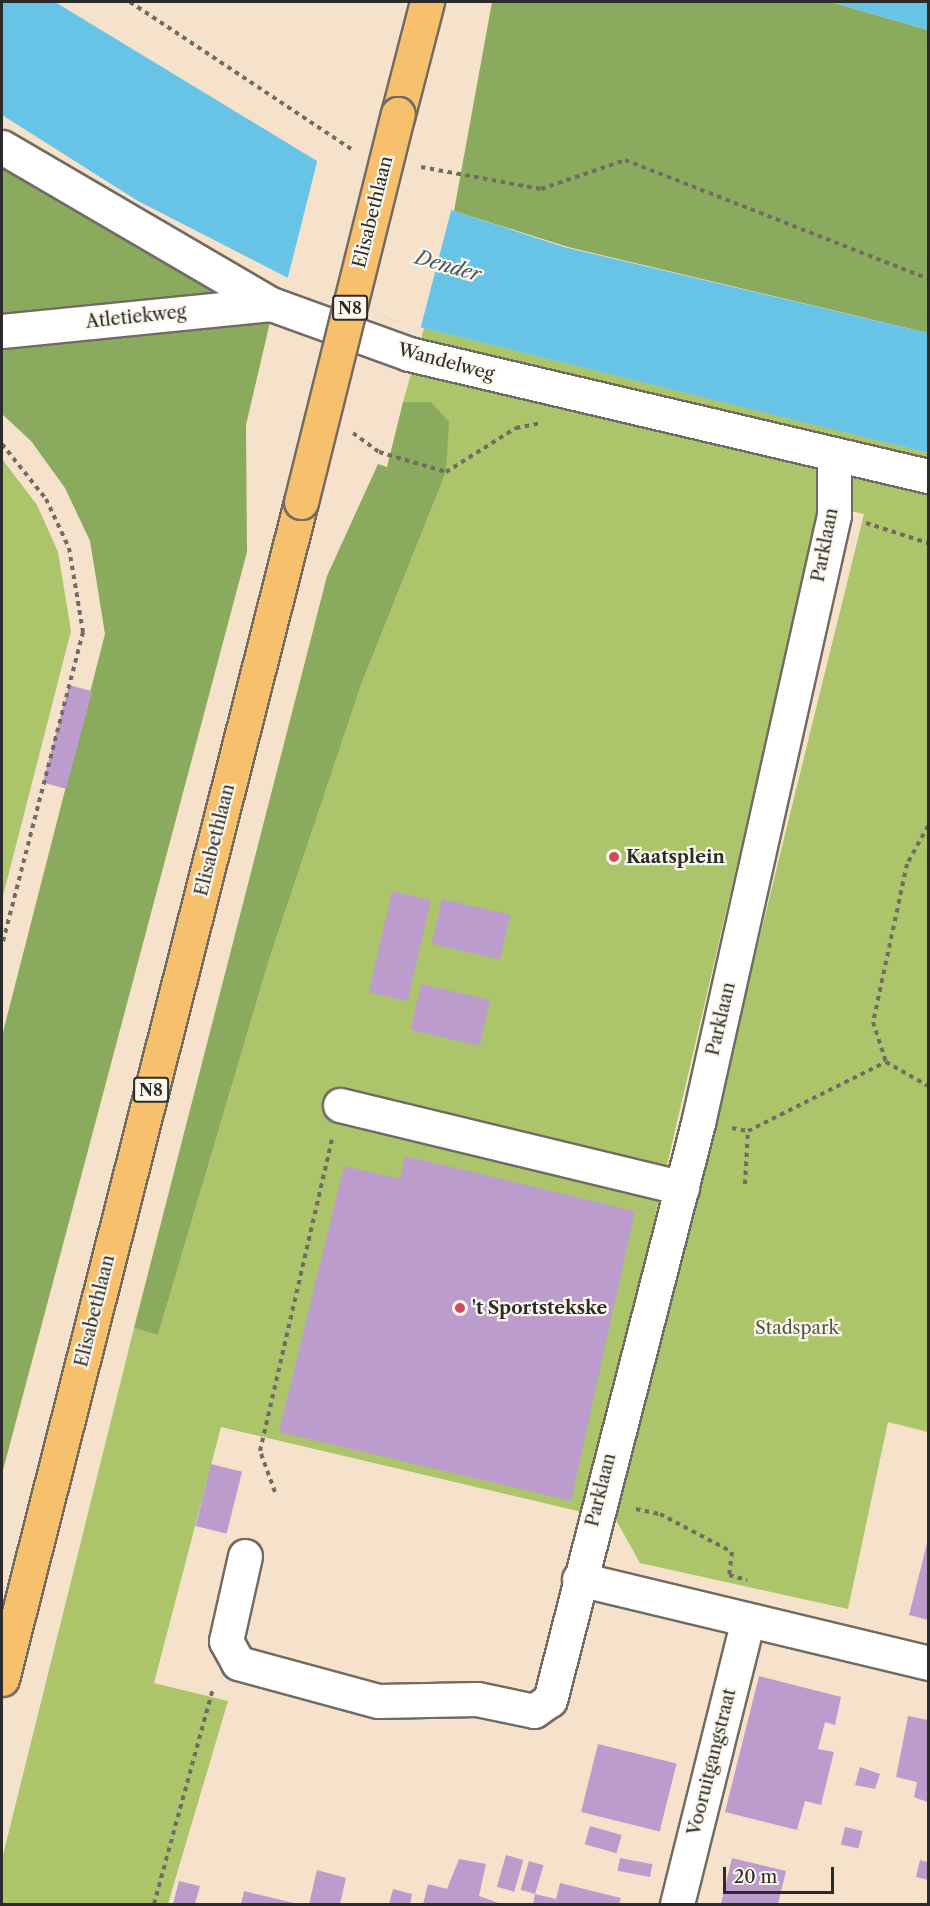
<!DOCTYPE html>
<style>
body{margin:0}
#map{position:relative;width:930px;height:1906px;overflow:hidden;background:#f6e2ca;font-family:"Libre Caslon Text",serif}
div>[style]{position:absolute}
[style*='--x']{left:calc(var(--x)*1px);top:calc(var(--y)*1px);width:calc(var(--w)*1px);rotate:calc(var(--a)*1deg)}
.green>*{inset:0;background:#adc56a}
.forest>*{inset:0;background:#8aaa5e}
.water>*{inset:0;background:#68c4e6}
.pier>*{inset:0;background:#f6e2ca}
.building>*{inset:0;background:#bc9ccc;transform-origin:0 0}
.path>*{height:4px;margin-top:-2px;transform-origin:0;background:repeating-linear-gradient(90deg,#726b63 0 4.5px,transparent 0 9px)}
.roads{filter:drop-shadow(2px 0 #726b63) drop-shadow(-2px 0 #726b63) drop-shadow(0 2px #726b63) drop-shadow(0 -2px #726b63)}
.minor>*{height:33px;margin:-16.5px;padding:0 16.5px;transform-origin:16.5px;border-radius:16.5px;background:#fff}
.major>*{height:33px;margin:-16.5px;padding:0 16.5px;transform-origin:16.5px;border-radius:16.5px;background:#f7c06c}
.bridges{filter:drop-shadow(2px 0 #726b63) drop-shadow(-2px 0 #726b63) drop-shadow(0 2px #726b63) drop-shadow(0 -2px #726b63)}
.major-bridge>*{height:33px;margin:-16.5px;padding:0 16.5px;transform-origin:16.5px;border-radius:16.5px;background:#f7c06c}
.dots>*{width:16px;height:16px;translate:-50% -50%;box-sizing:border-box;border:3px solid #fbf7ec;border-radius:50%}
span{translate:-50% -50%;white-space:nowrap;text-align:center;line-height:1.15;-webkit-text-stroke:4.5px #fbf7ec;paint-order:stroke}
.shield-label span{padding:2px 4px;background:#fbf7ec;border:2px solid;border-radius:4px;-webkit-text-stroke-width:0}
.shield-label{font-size:16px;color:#2b2b2b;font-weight:700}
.street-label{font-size:18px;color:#2b2b2b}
.poi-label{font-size:18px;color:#2b2b2b;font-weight:700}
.left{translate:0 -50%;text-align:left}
.park-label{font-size:18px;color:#52593e}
.water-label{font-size:20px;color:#3d5963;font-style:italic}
.frame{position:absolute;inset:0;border:3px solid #2b2b2b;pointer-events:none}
.scale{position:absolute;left:723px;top:1867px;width:111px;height:27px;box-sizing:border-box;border:3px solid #2b2b2b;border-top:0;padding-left:8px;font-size:18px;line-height:21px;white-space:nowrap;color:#2b2b2b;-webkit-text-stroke:4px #fbf7ec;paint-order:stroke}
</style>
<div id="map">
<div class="green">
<div style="clip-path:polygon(424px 328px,928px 453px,928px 1432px,888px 1422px,848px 1609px,640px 1563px,616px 1520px,864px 514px,821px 504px,586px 1513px,221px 1427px,154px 1683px,228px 1701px,168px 1904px,2px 1904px,2px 1859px,134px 1328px,158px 1335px,269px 960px,361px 685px,446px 472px,431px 402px,403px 402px)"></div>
<div style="clip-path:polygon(2px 459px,37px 505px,58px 552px,71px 631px,2px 900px)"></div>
</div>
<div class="forest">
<div style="clip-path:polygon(492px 2px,831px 2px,928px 30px,928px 333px,568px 247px,454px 211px)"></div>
<div style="clip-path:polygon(2px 167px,270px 322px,246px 425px,247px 552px,2px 1474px,2px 1036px,105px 634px,90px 541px,65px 488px,31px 441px,2px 414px)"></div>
<div style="clip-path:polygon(403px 402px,431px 402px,449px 422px,446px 472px,361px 685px,269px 960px,158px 1335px,134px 1328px,327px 576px,378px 464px,387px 467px)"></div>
</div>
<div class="water">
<div style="clip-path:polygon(2px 2px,55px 2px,317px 161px,454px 211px,564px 247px,928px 333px,928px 453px,395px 321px,298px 283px,138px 201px,2px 115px)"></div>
<div style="clip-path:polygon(831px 2px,928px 2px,928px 30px)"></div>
</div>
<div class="pier">
<div style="clip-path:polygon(318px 158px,452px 207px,420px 330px,287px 281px)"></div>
</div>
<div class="building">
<div style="left:69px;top:685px;width:24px;height:101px;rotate:15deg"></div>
<div style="left:392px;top:891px;width:40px;height:104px;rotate:13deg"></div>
<div style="left:442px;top:899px;width:70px;height:46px;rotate:13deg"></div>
<div style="left:421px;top:984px;width:71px;height:47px;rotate:13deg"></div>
<div style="clip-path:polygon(405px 1156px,635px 1211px,571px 1501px,279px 1432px,344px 1166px,400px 1179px)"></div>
<div style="left:211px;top:1464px;width:32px;height:64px;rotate:14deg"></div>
<div style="clip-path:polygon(928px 1539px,928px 1620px,909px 1615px)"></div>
<div style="clip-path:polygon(759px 1676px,841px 1697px,835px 1725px,825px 1722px,818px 1749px,834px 1752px,821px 1805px,805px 1801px,797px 1830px,725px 1812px)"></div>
<div style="clip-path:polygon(908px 1716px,928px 1720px,927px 1802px,914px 1797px,917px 1782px,896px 1777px)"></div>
<div style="left:598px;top:1744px;width:81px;height:70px;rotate:14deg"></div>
<div style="clip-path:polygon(860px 1767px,880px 1774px,875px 1789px,855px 1785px)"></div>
<div style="left:590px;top:1826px;width:33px;height:19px;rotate:16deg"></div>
<div style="left:845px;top:1827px;width:18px;height:18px;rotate:13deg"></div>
<div style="left:506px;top:1855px;width:18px;height:33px;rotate:16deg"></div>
<div style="left:620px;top:1858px;width:33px;height:13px;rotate:11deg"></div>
<div style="clip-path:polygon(732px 1858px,786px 1871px,778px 1904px,721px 1904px)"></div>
<div style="clip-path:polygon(459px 1859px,486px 1864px,479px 1896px,501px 1904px,423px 1904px,428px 1884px,447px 1889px)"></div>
<div style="clip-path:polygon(920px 1860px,928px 1862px,928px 1880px,916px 1877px)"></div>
<div style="left:529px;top:1861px;width:15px;height:30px;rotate:16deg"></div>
<div style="clip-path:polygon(317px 1870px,346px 1878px,340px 1904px,309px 1904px)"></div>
<div style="clip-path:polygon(179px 1881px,200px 1886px,195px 1904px,173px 1904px)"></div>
<div style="clip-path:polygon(560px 1883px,621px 1898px,619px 1904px,533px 1904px,535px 1894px,556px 1899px)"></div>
<div style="clip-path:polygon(393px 1889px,412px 1894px,410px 1904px,389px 1904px)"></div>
<div style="clip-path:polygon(244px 1891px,298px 1904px,241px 1904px)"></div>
</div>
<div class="path">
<div style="--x:130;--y:2;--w:268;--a:33.6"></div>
<div style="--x:421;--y:167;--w:122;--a:10.4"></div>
<div style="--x:541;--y:189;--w:89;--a:-19"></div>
<div style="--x:625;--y:160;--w:326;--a:21.4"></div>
<div style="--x:353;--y:433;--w:32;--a:36"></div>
<div style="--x:379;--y:452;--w:70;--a:16.6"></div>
<div style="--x:446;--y:472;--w:83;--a:-32.2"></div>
<div style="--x:516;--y:428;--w:26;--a:-11"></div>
<div style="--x:2;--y:444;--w:70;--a:51.3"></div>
<div style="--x:46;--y:499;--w:54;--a:64.9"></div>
<div style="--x:69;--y:548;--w:85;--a:80.5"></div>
<div style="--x:83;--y:632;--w:323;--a:104.5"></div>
<div style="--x:866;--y:523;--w:65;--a:17.9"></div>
<div style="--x:928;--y:826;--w:43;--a:118.9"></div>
<div style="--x:907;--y:864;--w:162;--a:102.1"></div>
<div style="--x:873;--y:1022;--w:42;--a:72"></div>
<div style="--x:886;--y:1062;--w:48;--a:29.7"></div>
<div style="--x:732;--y:1128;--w:16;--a:11"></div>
<div style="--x:748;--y:1131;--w:154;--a:-26.6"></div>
<div style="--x:745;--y:1184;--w:53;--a:-86.8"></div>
<div style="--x:275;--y:1492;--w:44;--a:-110.1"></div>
<div style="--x:260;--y:1451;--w:321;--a:-77"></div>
<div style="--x:636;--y:1509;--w:25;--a:12"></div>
<div style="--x:660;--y:1514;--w:81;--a:27.8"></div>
<div style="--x:732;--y:1552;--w:23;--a:97"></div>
<div style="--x:729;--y:1575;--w:19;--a:16"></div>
<div style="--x:154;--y:1904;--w:224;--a:-74.7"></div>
</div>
<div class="roads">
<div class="minor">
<div style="--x:2;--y:147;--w:311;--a:30.3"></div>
<div style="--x:271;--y:304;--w:147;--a:19.9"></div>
<div style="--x:409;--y:354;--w:533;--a:13.23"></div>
<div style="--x:2;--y:331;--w:270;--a:-5.7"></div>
<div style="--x:340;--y:1105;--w:352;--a:13.6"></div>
<div style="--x:245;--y:1556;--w:87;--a:102.6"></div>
<div style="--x:226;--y:1641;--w:25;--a:61"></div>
<div style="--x:238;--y:1663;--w:145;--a:15.2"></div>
<div style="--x:378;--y:1701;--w:99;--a:-1.2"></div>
<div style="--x:477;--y:1699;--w:58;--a:11.9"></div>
<div style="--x:534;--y:1711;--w:19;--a:-35"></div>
<div style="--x:550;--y:1700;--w:596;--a:-75.61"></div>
<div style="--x:698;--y:1123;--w:623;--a:-77.39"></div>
<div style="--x:834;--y:515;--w:61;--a:-90"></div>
<div style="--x:579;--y:1579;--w:359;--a:13.5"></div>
<div style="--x:677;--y:1904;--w:293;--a:-76"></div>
</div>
<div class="major">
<div style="--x:398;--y:114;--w:116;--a:-75.5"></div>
<div style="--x:2;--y:1679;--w:1214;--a:-75.75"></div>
</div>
</div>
<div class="bridges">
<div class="major-bridge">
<div style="--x:301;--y:502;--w:400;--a:-76"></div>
</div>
</div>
<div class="dots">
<div style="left:614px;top:857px;background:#d1495b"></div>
<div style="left:460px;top:1308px;background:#d1495b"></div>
</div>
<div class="shield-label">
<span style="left:350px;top:308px">N8</span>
<span style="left:151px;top:1090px">N8</span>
</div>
<div class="street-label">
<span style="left:373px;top:212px;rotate:-76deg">Elisabethlaan</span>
<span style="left:136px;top:317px;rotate:-6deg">Atletiekweg</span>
<span style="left:446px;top:362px;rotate:15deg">Wandelweg</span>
<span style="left:825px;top:545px;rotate:-79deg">Parklaan</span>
<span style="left:215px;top:840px;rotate:-76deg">Elisabethlaan</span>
<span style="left:721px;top:1019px;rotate:-77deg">Parklaan</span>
<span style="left:95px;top:1311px;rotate:-76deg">Elisabethlaan</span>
<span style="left:601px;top:1490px;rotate:-76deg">Parklaan</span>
<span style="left:712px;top:1762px;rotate:-76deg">Vooruitgangstraat</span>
</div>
<div class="poi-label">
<span class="left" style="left:626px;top:857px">Kaatsplein</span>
<span class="left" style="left:472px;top:1308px">'t Sportstekske</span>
</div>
<div class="park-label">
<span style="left:797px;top:1328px">Stadspark</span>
</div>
<div class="water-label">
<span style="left:448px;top:266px;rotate:16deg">Dender</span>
</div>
<div class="frame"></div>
<div class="scale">20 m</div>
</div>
